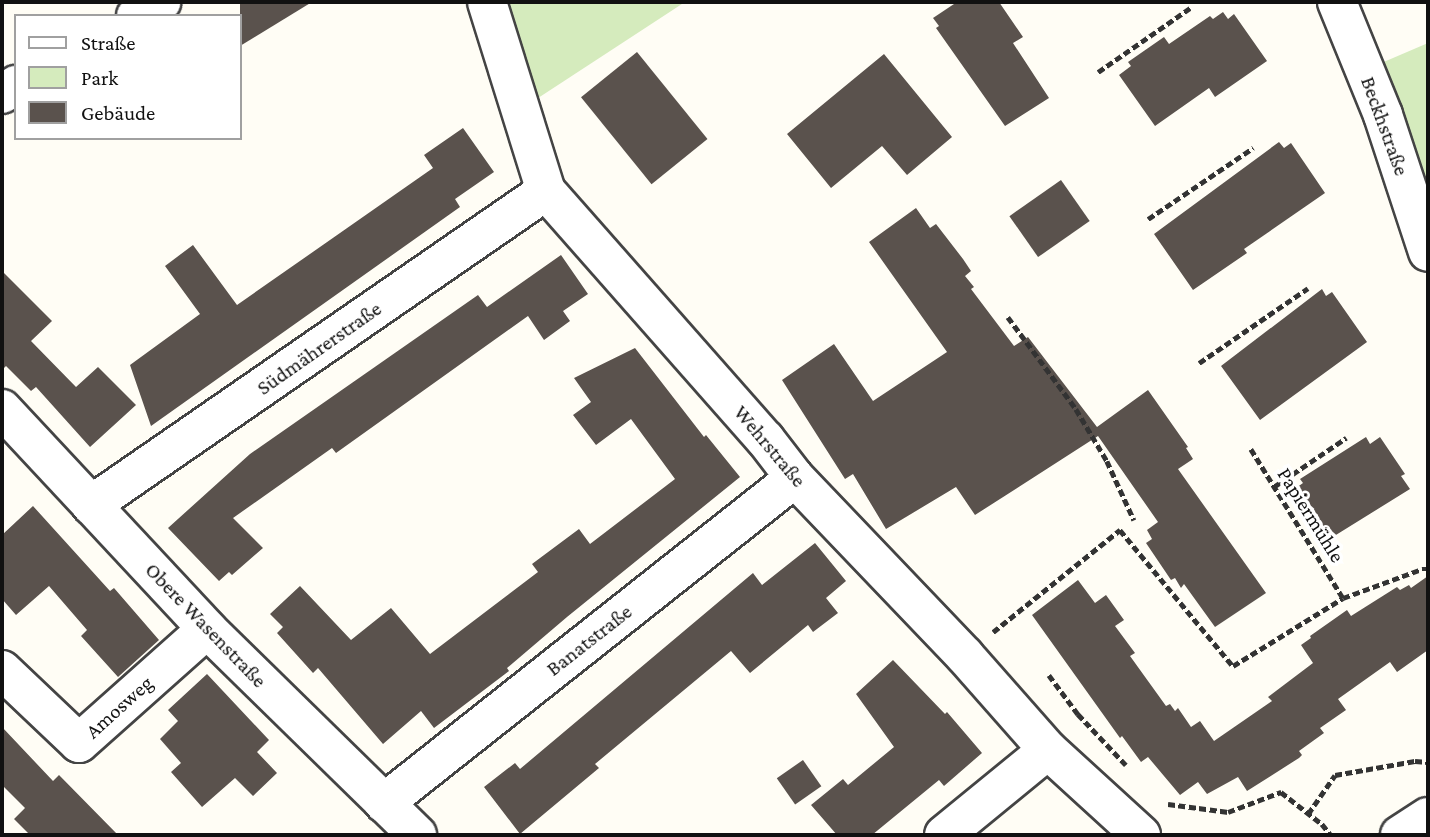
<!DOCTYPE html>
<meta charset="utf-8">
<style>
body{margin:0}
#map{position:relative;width:1430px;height:837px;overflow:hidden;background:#fffdf5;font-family:"Crimson Pro",serif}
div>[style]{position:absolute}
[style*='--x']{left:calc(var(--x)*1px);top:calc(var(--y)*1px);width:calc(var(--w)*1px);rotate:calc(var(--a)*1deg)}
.green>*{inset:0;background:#d5ebbd}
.building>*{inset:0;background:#5a524d;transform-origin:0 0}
.path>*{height:4.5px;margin-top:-2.25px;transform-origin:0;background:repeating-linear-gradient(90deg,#333 0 7px,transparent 0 10.5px)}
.roads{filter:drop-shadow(2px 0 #444) drop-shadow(-2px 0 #444) drop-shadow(0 2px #444) drop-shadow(0 -2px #444)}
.minor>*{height:38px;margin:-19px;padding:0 19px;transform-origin:19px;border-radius:19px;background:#fff}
span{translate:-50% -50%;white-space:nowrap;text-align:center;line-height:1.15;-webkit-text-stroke:7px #fff;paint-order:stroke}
.street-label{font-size:21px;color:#111}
.frame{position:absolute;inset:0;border:4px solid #111;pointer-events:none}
.legend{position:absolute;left:14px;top:14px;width:228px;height:126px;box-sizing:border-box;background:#fff;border:2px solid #a0a0a0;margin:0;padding:9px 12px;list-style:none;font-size:21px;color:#111}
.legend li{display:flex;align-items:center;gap:14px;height:35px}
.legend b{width:35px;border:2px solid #a0a0a0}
</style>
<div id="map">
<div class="green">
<div style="clip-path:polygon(501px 2px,685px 2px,532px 102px)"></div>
<div style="clip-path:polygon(1428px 43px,1428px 268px,1365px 70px)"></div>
</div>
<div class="building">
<div style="clip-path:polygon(240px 2px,312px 2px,240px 46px)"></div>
<div style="clip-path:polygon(957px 2px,999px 2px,1023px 37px,1013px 43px,1049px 98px,1005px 126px,936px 28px,939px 26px,933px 18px)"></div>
<div style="clip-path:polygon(1223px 12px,1228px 19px,1234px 14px,1267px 61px,1215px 97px,1209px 88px,1155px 126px,1119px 75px,1131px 66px,1128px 62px,1164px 37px,1169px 44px,1210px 16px,1213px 19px)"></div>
<div style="left:637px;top:52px;width:112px;height:72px;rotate:51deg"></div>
<div style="clip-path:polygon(884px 54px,952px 137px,907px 175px,882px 146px,831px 188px,787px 134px)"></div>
<div style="clip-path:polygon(463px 128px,494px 172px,455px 199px,460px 207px,151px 426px,130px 365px,200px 314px,165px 266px,193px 245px,237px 305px,433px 168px,424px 155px)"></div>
<div style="clip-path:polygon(1279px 142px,1284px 148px,1291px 143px,1325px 193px,1244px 249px,1247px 253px,1193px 290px,1154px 234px)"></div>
<div style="left:1061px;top:180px;width:50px;height:63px;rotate:55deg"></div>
<div style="clip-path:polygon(916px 208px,930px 228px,936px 224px,963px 259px,971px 271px,965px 276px,974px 287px,971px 289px,1014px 346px,1028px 337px,1097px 427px,1148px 390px,1188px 447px,1186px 448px,1193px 459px,1178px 469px,1266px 593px,1215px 627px,1184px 584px,1181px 588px,1175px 578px,1171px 580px,1146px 543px,1152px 539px,1147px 530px,1158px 522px,1098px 436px,975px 515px,956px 487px,886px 529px,853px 474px,845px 479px,782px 380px,834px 344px,873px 401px,947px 352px,869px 242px)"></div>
<div style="clip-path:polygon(561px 255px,588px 294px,563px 311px,570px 321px,544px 340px,528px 316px,336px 453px,332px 448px,233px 518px,263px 548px,232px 575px,229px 572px,219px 581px,168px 528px,250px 454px,478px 295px,487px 307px)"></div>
<div style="clip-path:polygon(2px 271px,52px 321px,31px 341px,76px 387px,98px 367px,136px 405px,90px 447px,36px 387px,31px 391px,6px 366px,2px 370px)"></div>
<div style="clip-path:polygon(1322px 289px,1326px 296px,1332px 292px,1367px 342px,1260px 420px,1221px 366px)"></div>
<div style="clip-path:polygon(635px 348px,704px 437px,706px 435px,740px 477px,567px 617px,507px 668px,509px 671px,434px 728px,421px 711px,383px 744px,318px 668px,313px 673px,277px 633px,283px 627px,270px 614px,300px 586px,351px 640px,391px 608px,430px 654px,538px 572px,532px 564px,579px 529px,590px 544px,675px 479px,631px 419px,596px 445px,573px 415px,591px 402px,574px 378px)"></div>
<div style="clip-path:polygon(1366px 437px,1370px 444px,1380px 437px,1405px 474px,1401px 476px,1410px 489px,1323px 543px,1289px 493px,1303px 483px,1300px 479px)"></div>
<div style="clip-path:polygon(33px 506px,110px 591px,114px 588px,159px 640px,118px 677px,81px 636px,87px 630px,49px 586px,16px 615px,2px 599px,2px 535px)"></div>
<div style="clip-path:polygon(815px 543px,846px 581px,826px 598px,838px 613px,813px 632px,808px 625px,750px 673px,731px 651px,595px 764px,599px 768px,520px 834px,484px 787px,515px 763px,520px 769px,753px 573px,762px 585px)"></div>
<div style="clip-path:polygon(1428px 576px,1428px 650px,1397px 672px,1390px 662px,1338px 699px,1346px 710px,1320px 728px,1324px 733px,1299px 751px,1302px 755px,1299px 758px,1247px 791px,1238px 777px,1207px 794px,1198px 782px,1180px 795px,1148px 757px,1141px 762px,1122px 736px,1120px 738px,1032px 615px,1078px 580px,1095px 603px,1106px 595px,1124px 620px,1115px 626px,1135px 653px,1130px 656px,1166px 706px,1170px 704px,1175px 711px,1178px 708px,1191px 727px,1200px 721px,1214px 741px,1272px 701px,1268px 697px,1313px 663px,1301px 645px,1311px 638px,1310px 636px,1347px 610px,1351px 616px,1397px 587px,1400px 590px,1409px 585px,1411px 588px)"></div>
<div style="clip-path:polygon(893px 660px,945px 714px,947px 712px,982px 753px,944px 786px,939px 780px,872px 835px,837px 835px,811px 805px,843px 779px,848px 785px,894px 747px,856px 694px)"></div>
<div style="clip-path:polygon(207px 674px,269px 740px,257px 752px,277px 773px,253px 796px,235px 778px,202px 807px,171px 772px,181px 763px,160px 739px,178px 721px,168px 710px)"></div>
<div style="clip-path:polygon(2px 727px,53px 781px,59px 775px,118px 835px,30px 835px,14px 819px,25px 808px,2px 785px)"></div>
<div style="left:803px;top:760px;width:32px;height:32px;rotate:55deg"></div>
</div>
<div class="path">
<div style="--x:1098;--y:72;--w:112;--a:-34.8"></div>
<div style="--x:1148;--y:219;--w:127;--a:-34.1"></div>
<div style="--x:1008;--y:317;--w:114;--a:53.5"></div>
<div style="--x:1076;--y:409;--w:61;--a:59.2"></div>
<div style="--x:1107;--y:461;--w:65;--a:65.4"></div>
<div style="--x:1199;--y:363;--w:132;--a:-34.5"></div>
<div style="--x:1251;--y:449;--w:175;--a:58.3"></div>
<div style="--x:1275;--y:486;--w:86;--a:-34.1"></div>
<div style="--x:993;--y:632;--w:163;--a:-38.8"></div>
<div style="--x:1120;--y:530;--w:177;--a:50.3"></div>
<div style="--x:1233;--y:666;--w:129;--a:-31.7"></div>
<div style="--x:1343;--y:598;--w:84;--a:-20.2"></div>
<div style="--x:1422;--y:569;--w:6;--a:0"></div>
<div style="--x:1049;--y:675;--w:49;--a:53.4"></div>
<div style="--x:1078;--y:714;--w:70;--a:46.7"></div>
<div style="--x:1168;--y:804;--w:61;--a:7.6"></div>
<div style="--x:1228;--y:812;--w:57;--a:-20.7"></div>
<div style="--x:1281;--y:792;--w:52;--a:38"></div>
<div style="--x:1322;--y:824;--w:14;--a:51"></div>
<div style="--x:1308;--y:814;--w:47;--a:-55.3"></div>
<div style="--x:1335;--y:775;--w:81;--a:-9.9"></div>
<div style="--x:1415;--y:761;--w:13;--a:4"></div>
</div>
<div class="roads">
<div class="minor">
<div style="--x:487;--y:2;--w:198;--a:72.7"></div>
<div style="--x:546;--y:191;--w:331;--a:48.6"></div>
<div style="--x:765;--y:439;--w:49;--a:52.4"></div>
<div style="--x:795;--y:478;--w:246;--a:46.3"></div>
<div style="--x:965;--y:656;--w:125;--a:48.6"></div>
<div style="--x:1048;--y:750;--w:126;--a:42.4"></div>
<div style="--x:1337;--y:2;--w:122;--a:67.8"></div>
<div style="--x:1383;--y:115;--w:144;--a:71.8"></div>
<div style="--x:136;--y:16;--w:29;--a:-29"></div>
<div style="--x:2;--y:94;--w:17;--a:-33"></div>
<div style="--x:2;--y:409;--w:301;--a:47"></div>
<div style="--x:207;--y:629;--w:294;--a:44.4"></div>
<div style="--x:91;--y:505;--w:553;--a:-34.61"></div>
<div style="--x:2;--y:670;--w:106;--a:43.5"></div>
<div style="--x:79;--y:743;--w:171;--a:-41.7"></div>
<div style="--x:384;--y:803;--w:524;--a:-38.34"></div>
<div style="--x:944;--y:835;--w:134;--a:-39.3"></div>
<div style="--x:1400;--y:835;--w:33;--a:-33"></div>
</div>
</div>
<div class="street-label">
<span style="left:1385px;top:126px;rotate:70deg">Beckhstraße</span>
<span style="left:319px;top:348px;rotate:-35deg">Südmährerstraße</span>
<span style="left:770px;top:446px;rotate:50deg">Wehrstraße</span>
<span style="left:1311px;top:515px;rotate:58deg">Papiermühle</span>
<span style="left:206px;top:625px;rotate:46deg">Obere Wasenstraße</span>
<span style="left:589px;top:640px;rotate:-38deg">Banatstraße</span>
<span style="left:119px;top:707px;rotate:-42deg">Amosweg</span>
</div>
<div class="frame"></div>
<ul class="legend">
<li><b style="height:9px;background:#fff"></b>Straße</li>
<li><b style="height:19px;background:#d5ebbd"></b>Park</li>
<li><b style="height:19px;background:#5a524d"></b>Gebäude</li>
</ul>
</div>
